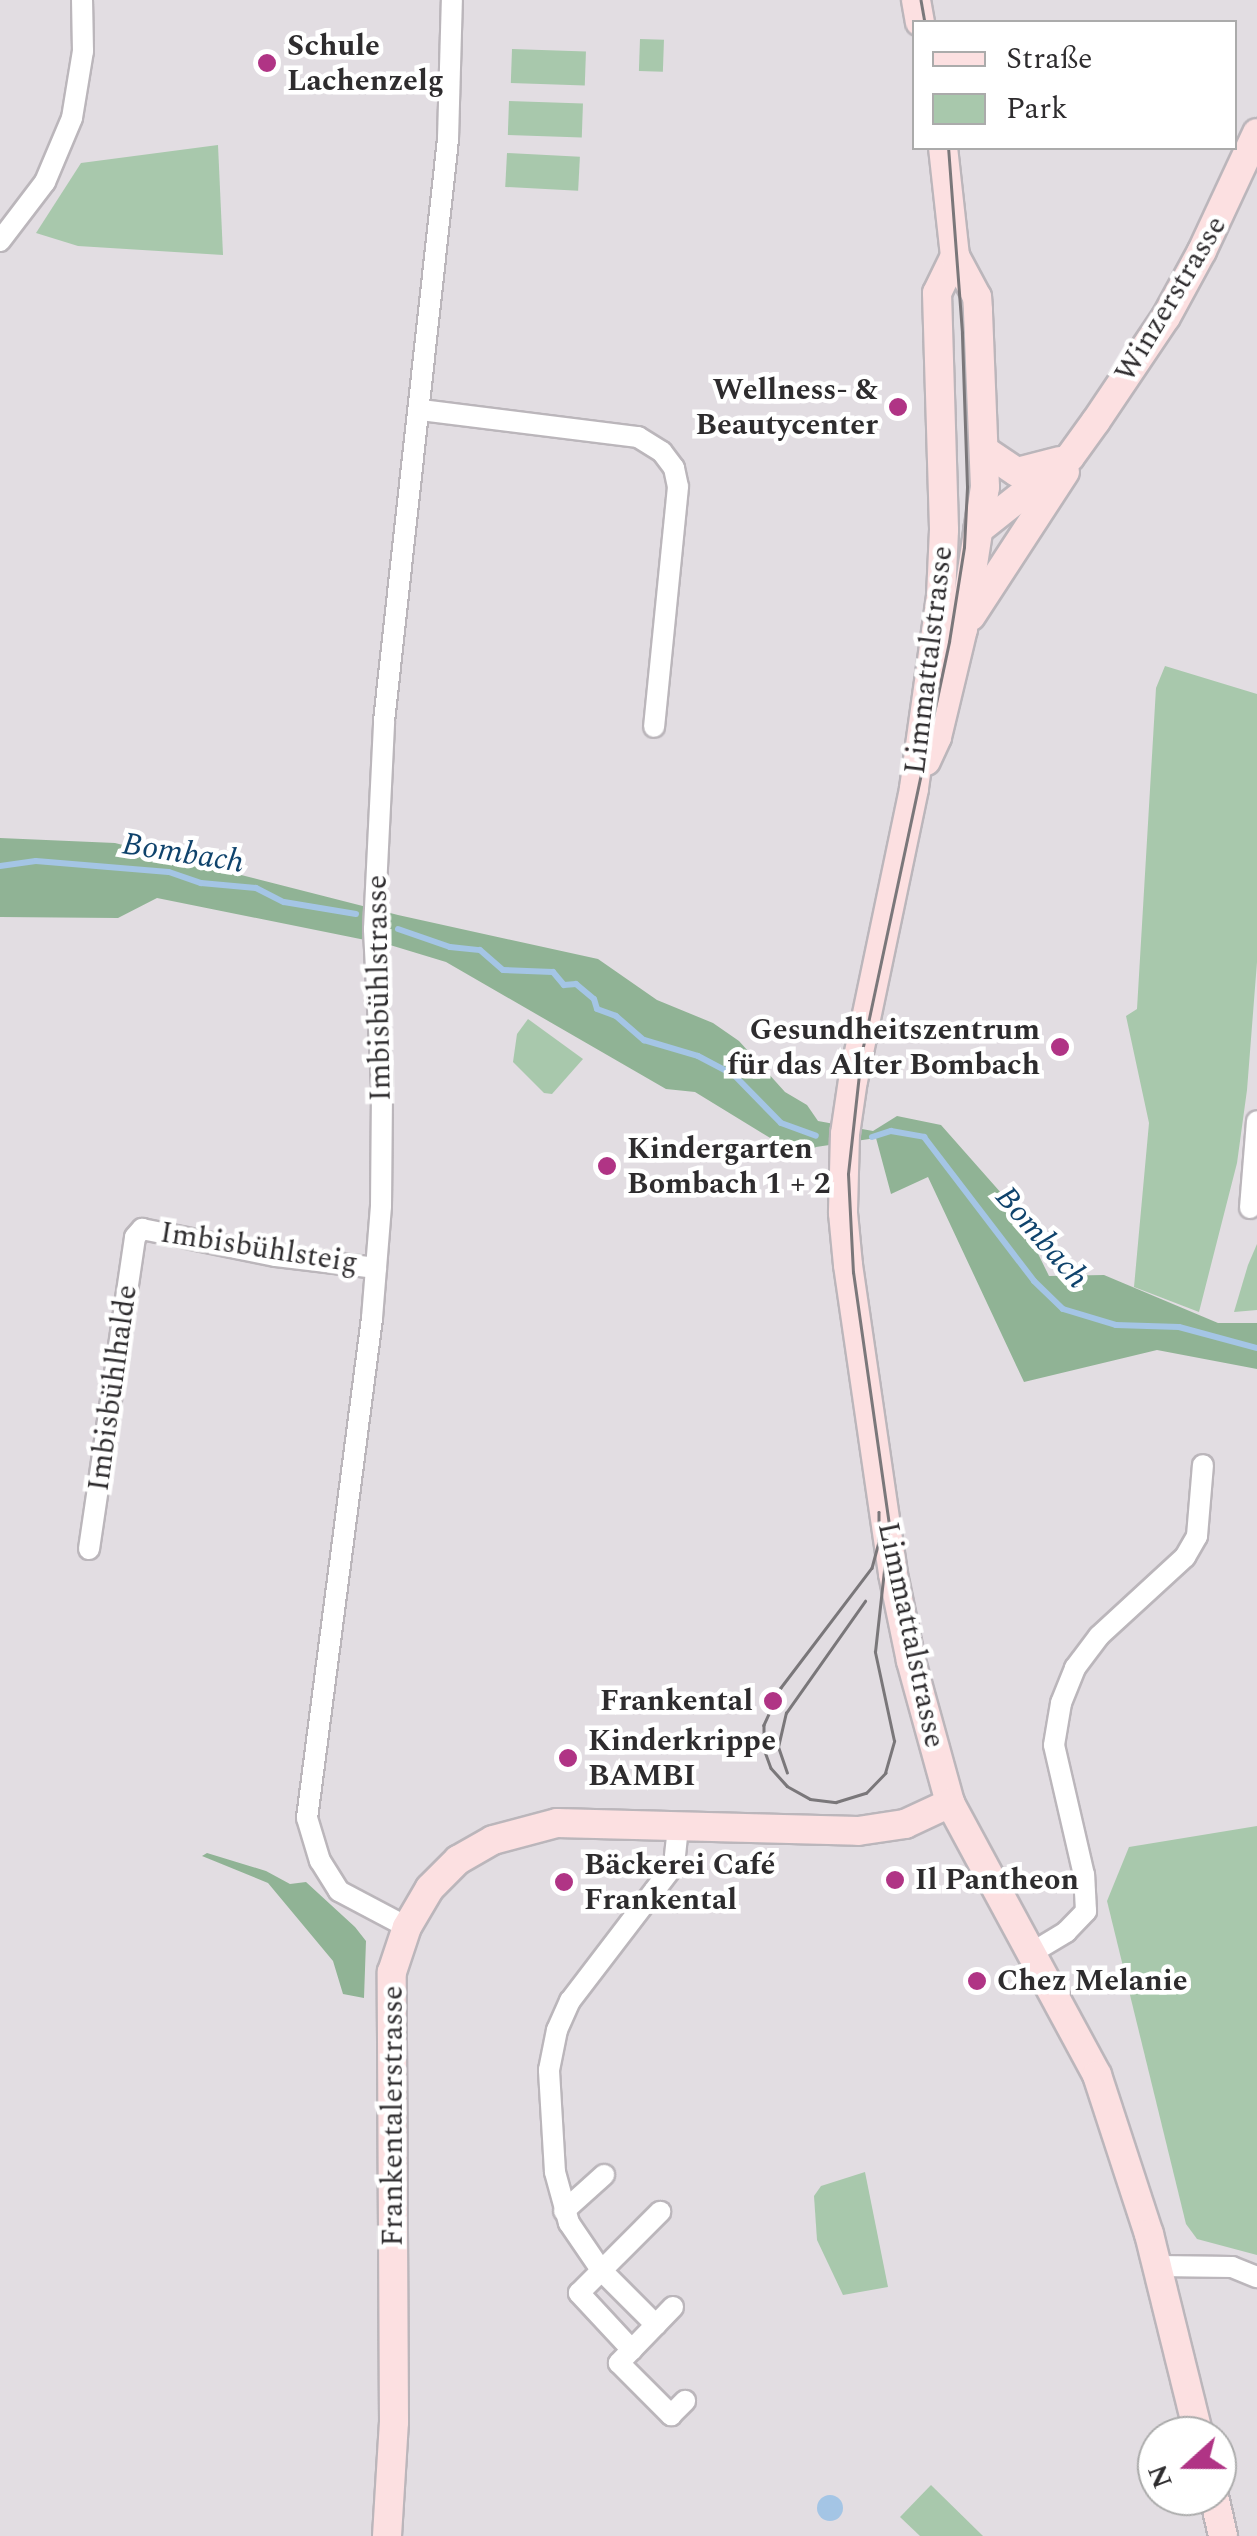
<!DOCTYPE html>
<meta charset="utf-8">
<style>
body{margin:0}
#map{position:relative;width:1257px;height:2536px;overflow:hidden;background:#e2dde2;font-family:Spectral,serif}
div>[style]{position:absolute}
[style*='--x']{left:calc(var(--x)*1px);top:calc(var(--y)*1px);width:calc(var(--w)*1px);rotate:calc(var(--a)*1deg)}
.green>*{inset:0;background:#a8c8ac;transform-origin:0 0}
.forest>*{inset:0;background:#90b395}
.water>*{inset:0;background:#a4c5e5}
.round{border-radius:50%}
.stream>*{height:6px;margin:-3px;padding:0 3px;transform-origin:3px;border-radius:3px;background:#a4c5e5}
.roads{filter:drop-shadow(2px 0 #bbb6bb) drop-shadow(-2px 0 #bbb6bb) drop-shadow(0 2px #bbb6bb) drop-shadow(0 -2px #bbb6bb)}
.street>*{height:20px;margin:-10px;padding:0 10px;transform-origin:10px;border-radius:10px;background:#fff}
.secondary>*{height:28px;margin:-14px;padding:0 14px;transform-origin:14px;border-radius:14px;background:#fce0e1}
.tram>*{height:2.5px;margin:-1.25px;padding:0 1.25px;transform-origin:1.25px;border-radius:1.25px;background:#7a777a}
.dots>*{width:28px;height:28px;translate:-50% -50%;box-sizing:border-box;border:5px solid #fff;border-radius:50%}
span{translate:-50% -50%;white-space:nowrap;text-align:center;line-height:1.15;-webkit-text-stroke:9px #fff;paint-order:stroke}
.poi-label{font-size:30px;color:#2e2c2e;font-weight:700}
.left{translate:0 -50%;text-align:left}
.right{translate:-100% -50%;text-align:right}
.street-label{font-size:30px;color:#2e2c2e}
.water-label{font-size:32px;color:#0f436c;font-style:italic}
.legend{position:absolute;left:912px;top:20px;width:325px;height:130px;box-sizing:border-box;background:#fff;border:2px solid #ababab;margin:0;padding:12px 18px;list-style:none;font-size:30px;color:#2e2c2e}
.legend li{display:flex;align-items:center;gap:20px;height:50px}
.legend b{width:50px;border:2px solid #ababab}
.north{position:absolute;left:1137px;top:2416px;width:100px;height:100px;box-sizing:border-box;background:#fff;border:2px solid #ababab;border-radius:50%;rotate:249deg;font-size:28px;font-weight:700;line-height:40px;text-align:center;color:#2e2c2e}
.north::after{content:'';display:block;margin:auto;width:35px;height:45px;background:#b03485;clip-path:polygon(50% 0,100% 100%,50% 72%,0 100%)}
</style>
<div id="map">
<div class="green">
<div style="left:640px;top:39px;width:24px;height:32px;rotate:2deg"></div>
<div style="left:512px;top:49px;width:74px;height:34px;rotate:2deg"></div>
<div style="left:509px;top:101px;width:74px;height:34px;rotate:2deg"></div>
<div style="clip-path:polygon(218px 145px,223px 255px,78px 246px,36px 233px,81px 163px)"></div>
<div style="left:507px;top:153px;width:73px;height:34px;rotate:3deg"></div>
<div style="clip-path:polygon(1165px 666px,1257px 694px,1257px 962px,1247px 1090px,1237px 1163px,1199px 1312px,1134px 1287px,1149px 1123px,1126px 1016px,1137px 1009px,1156px 688px)"></div>
<div style="clip-path:polygon(528px 1019px,583px 1059px,552px 1094px,544px 1093px,513px 1062px,517px 1034px)"></div>
<div style="clip-path:polygon(1257px 1244px,1257px 1310px,1234px 1312px,1248px 1265px)"></div>
<div style="clip-path:polygon(1257px 1826px,1257px 2255px,1197px 2239px,1186px 2224px,1107px 1901px,1129px 1847px)"></div>
<div style="clip-path:polygon(865px 2172px,888px 2287px,843px 2295px,817px 2240px,814px 2196px,821px 2186px)"></div>
<div style="clip-path:polygon(931px 2485px,983px 2536px,920px 2536px,900px 2517px)"></div>
</div>
<div class="forest">
<div style="clip-path:polygon(0 838px,115px 843px,398px 915px,598px 959px,657px 1000px,713px 1023px,739px 1041px,785px 1092px,807px 1105px,818px 1121px,873px 1131px,897px 1116px,941px 1125px,1017px 1211px,1049px 1276px,1104px 1275px,1218px 1323px,1257px 1323px,1257px 1369px,1157px 1350px,1024px 1382px,928px 1177px,891px 1194px,876px 1138px,816px 1147px,805px 1154px,790px 1150px,695px 1092px,666px 1089px,446px 962px,390px 945px,157px 898px,118px 918px,0 917px)"></div>
<div style="clip-path:polygon(207px 1853px,266px 1871px,290px 1884px,306px 1882px,355px 1927px,366px 1941px,364px 1998px,343px 1994px,333px 1961px,268px 1883px,202px 1856px)"></div>
</div>
<div class="water">
<div class="round" style="left:817px;top:2495px;width:26px;height:26px"></div>
</div>
<div class="stream">
<div style="--x:0;--y:866;--w:36;--a:-8"></div>
<div style="--x:36;--y:861;--w:133;--a:4.7"></div>
<div style="--x:169;--y:872;--w:34;--a:19"></div>
<div style="--x:201;--y:883;--w:55;--a:5.2"></div>
<div style="--x:256;--y:888;--w:31;--a:27"></div>
<div style="--x:284;--y:902;--w:73;--a:9.5"></div>
<div style="--x:398;--y:929;--w:55;--a:19.1"></div>
<div style="--x:450;--y:947;--w:30;--a:6"></div>
<div style="--x:480;--y:950;--w:30;--a:41"></div>
<div style="--x:503;--y:970;--w:50;--a:2.3"></div>
<div style="--x:553;--y:972;--w:17;--a:50"></div>
<div style="--x:564;--y:985;--w:12;--a:-5"></div>
<div style="--x:576;--y:984;--w:23;--a:40"></div>
<div style="--x:594;--y:999;--w:10;--a:73"></div>
<div style="--x:597;--y:1009;--w:20;--a:20"></div>
<div style="--x:616;--y:1016;--w:37;--a:41"></div>
<div style="--x:644;--y:1040;--w:56;--a:16.5"></div>
<div style="--x:698;--y:1056;--w:41;--a:27.8"></div>
<div style="--x:734;--y:1075;--w:67;--a:45.6"></div>
<div style="--x:781;--y:1123;--w:37;--a:20"></div>
<div style="--x:872;--y:1137;--w:20;--a:-18"></div>
<div style="--x:891;--y:1131;--w:34;--a:10"></div>
<div style="--x:924;--y:1137;--w:181;--a:52.6"></div>
<div style="--x:1034;--y:1281;--w:40;--a:44"></div>
<div style="--x:1063;--y:1309;--w:55;--a:16.8"></div>
<div style="--x:1116;--y:1325;--w:63;--a:1.8"></div>
<div style="--x:1179;--y:1327;--w:81;--a:15.1"></div>
</div>
<div class="roads">
<div class="street">
<div style="--x:0;--y:241;--w:74;--a:-52.7"></div>
<div style="--x:45;--y:182;--w:69;--a:-67.1"></div>
<div style="--x:72;--y:118;--w:68;--a:-80.7"></div>
<div style="--x:83;--y:51;--w:51;--a:-91.1"></div>
<div style="--x:421;--y:410;--w:219;--a:7.1"></div>
<div style="--x:638;--y:437;--w:28;--a:32"></div>
<div style="--x:662;--y:452;--w:20;--a:53"></div>
<div style="--x:674;--y:468;--w:19;--a:78"></div>
<div style="--x:678;--y:487;--w:241;--a:95.7"></div>
<div style="--x:1250;--y:1208;--w:87;--a:-85.4"></div>
<div style="--x:89;--y:1549;--w:315;--a:-81.6"></div>
<div style="--x:135;--y:1237;--w:11;--a:-49"></div>
<div style="--x:142;--y:1229;--w:137;--a:11.4"></div>
<div style="--x:276;--y:1256;--w:101;--a:6.8"></div>
<div style="--x:407;--y:1927;--w:77;--a:-152.1"></div>
<div style="--x:339;--y:1891;--w:36;--a:-122"></div>
<div style="--x:320;--y:1861;--w:45;--a:-106.8"></div>
<div style="--x:307;--y:1818;--w:504;--a:-82.59"></div>
<div style="--x:372;--y:1318;--w:112;--a:-85.4"></div>
<div style="--x:381;--y:1206;--w:118;--a:-89.5"></div>
<div style="--x:382;--y:1088;--w:159;--a:-92.9"></div>
<div style="--x:374;--y:929;--w:208;--a:-87.2"></div>
<div style="--x:384;--y:721;--w:586;--a:-83.72"></div>
<div style="--x:448;--y:139;--w:139;--a:-88.4"></div>
<div style="--x:1033;--y:1952;--w:39;--a:-31"></div>
<div style="--x:1066;--y:1932;--w:29;--a:-46"></div>
<div style="--x:1086;--y:1911;--w:36;--a:-93"></div>
<div style="--x:1084;--y:1875;--w:133;--a:-103"></div>
<div style="--x:1054;--y:1745;--w:43;--a:-80.5"></div>
<div style="--x:1061;--y:1703;--w:38;--a:-68"></div>
<div style="--x:1075;--y:1668;--w:40;--a:-53"></div>
<div style="--x:1099;--y:1636;--w:117;--a:-42.6"></div>
<div style="--x:1185;--y:1557;--w:24;--a:-60"></div>
<div style="--x:1197;--y:1536;--w:71;--a:-85.2"></div>
<div style="--x:564;--y:2211;--w:54;--a:-42"></div>
<div style="--x:1158;--y:2266;--w:74;--a:0.8"></div>
<div style="--x:1232;--y:2267;--w:27;--a:22"></div>
<div style="--x:673;--y:2307;--w:78;--a:134"></div>
<div style="--x:619;--y:2363;--w:74;--a:45"></div>
<div style="--x:671;--y:2415;--w:20;--a:-45"></div>
<div style="--x:656;--y:2325;--w:78;--a:-135"></div>
<div style="--x:601;--y:2270;--w:57;--a:-124.2"></div>
<div style="--x:569;--y:2223;--w:53;--a:-105.4"></div>
<div style="--x:555;--y:2172;--w:102;--a:-93.4"></div>
<div style="--x:549;--y:2070;--w:41;--a:-78.7"></div>
<div style="--x:557;--y:2030;--w:32;--a:-66"></div>
<div style="--x:570;--y:2001;--w:171;--a:-52.6"></div>
<div style="--x:674;--y:1865;--w:36;--a:-84"></div>
<div style="--x:632;--y:2350;--w:78;--a:-132.9"></div>
<div style="--x:579;--y:2293;--w:115;--a:-45"></div>
</div>
<div class="secondary">
<div style="--x:916;--y:0;--w:22;--a:80"></div>
<div style="--x:955;--y:256;--w:41;--a:115.9"></div>
<div style="--x:937;--y:293;--w:237;--a:88.3"></div>
<div style="--x:944;--y:530;--w:66;--a:92.6"></div>
<div style="--x:941;--y:596;--w:195;--a:98"></div>
<div style="--x:914;--y:789;--w:297;--a:101.8"></div>
<div style="--x:853;--y:1080;--w:55;--a:98.4"></div>
<div style="--x:845;--y:1134;--w:79;--a:91.5"></div>
<div style="--x:843;--y:1213;--w:52;--a:84.5"></div>
<div style="--x:848;--y:1265;--w:312;--a:81.7"></div>
<div style="--x:893;--y:1574;--w:89;--a:78.3"></div>
<div style="--x:911;--y:1661;--w:147;--a:74.6"></div>
<div style="--x:950;--y:1803;--w:309;--a:61.6"></div>
<div style="--x:1097;--y:2075;--w:167;--a:71.9"></div>
<div style="--x:1149;--y:2234;--w:208;--a:76.1"></div>
<div style="--x:984;--y:450;--w:40;--a:34"></div>
<div style="--x:1017;--y:472;--w:44;--a:-14.3"></div>
<div style="--x:978;--y:530;--w:117;--a:-38.4"></div>
<div style="--x:1070;--y:457;--w:44;--a:-54.2"></div>
<div style="--x:1096;--y:421;--w:125;--a:-56.1"></div>
<div style="--x:1166;--y:317;--w:75;--a:-61.4"></div>
<div style="--x:1202;--y:251;--w:130;--a:-65"></div>
<div style="--x:971;--y:616;--w:172;--a:-56.9"></div>
<div style="--x:926;--y:761;--w:26;--a:-65"></div>
<div style="--x:937;--y:737;--w:111;--a:-76.5"></div>
<div style="--x:963;--y:629;--w:144;--a:-81.2"></div>
<div style="--x:985;--y:487;--w:177;--a:-92.3"></div>
<div style="--x:978;--y:310;--w:13;--a:-94"></div>
<div style="--x:977;--y:297;--w:47;--a:-118.2"></div>
<div style="--x:955;--y:256;--w:109;--a:-96.3"></div>
<div style="--x:1214;--y:2496;--w:41;--a:77.3"></div>
<div style="--x:387;--y:2536;--w:114;--a:-86.5"></div>
<div style="--x:394;--y:2422;--w:450;--a:-90.3"></div>
<div style="--x:392;--y:1972;--w:47;--a:-71.6"></div>
<div style="--x:407;--y:1927;--w:45;--a:-59.5"></div>
<div style="--x:430;--y:1888;--w:40;--a:-45"></div>
<div style="--x:458;--y:1860;--w:40;--a:-29.7"></div>
<div style="--x:493;--y:1840;--w:66;--a:-14.9"></div>
<div style="--x:557;--y:1823;--w:301;--a:1.5"></div>
<div style="--x:858;--y:1831;--w:48;--a:-8.5"></div>
<div style="--x:905;--y:1824;--w:50;--a:-25"></div>
</div>
</div>
<div class="tram">
<div style="--x:921;--y:0;--w:22;--a:80"></div>
<div style="--x:879;--y:1512;--w:30;--a:90"></div>
<div style="--x:879;--y:1542;--w:27;--a:105"></div>
<div style="--x:872;--y:1568;--w:151;--a:127.2"></div>
<div style="--x:781;--y:1688;--w:41;--a:114.7"></div>
<div style="--x:764;--y:1725;--w:24;--a:90"></div>
<div style="--x:764;--y:1749;--w:20;--a:70"></div>
<div style="--x:771;--y:1768;--w:24;--a:48"></div>
<div style="--x:787;--y:1786;--w:26;--a:29"></div>
<div style="--x:810;--y:1799;--w:26;--a:7"></div>
<div style="--x:836;--y:1802;--w:31;--a:-17"></div>
<div style="--x:866;--y:1793;--w:28;--a:-46"></div>
<div style="--x:885;--y:1773;--w:33;--a:-74"></div>
<div style="--x:894;--y:1741;--w:91;--a:-102.1"></div>
<div style="--x:875;--y:1652;--w:128;--a:-83.7"></div>
<div style="--x:889;--y:1525;--w:255;--a:-98.1"></div>
<div style="--x:853;--y:1273;--w:99;--a:-92.9"></div>
<div style="--x:848;--y:1174;--w:119;--a:-83.7"></div>
<div style="--x:861;--y:1056;--w:423;--a:-78"></div>
<div style="--x:949;--y:642;--w:96;--a:-81"></div>
<div style="--x:964;--y:547;--w:60;--a:-87.1"></div>
<div style="--x:967;--y:487;--w:154;--a:-91.9"></div>
<div style="--x:962;--y:333;--w:186;--a:-94.3"></div>
<div style="--x:787;--y:1773;--w:28;--a:-109"></div>
<div style="--x:778;--y:1747;--w:35;--a:-77"></div>
<div style="--x:786;--y:1713;--w:137;--a:-54.8"></div>
</div>
<div class="dots">
<div style="left:267px;top:63px;background:#b03485"></div>
<div style="left:898px;top:407px;background:#b03485"></div>
<div style="left:1060px;top:1047px;background:#b03485"></div>
<div style="left:607px;top:1166px;background:#b03485"></div>
<div style="left:773px;top:1701px;background:#b03485"></div>
<div style="left:568px;top:1758px;background:#b03485"></div>
<div style="left:895px;top:1880px;background:#b03485"></div>
<div style="left:564px;top:1882px;background:#b03485"></div>
<div style="left:977px;top:1981px;background:#b03485"></div>
</div>
<div class="poi-label">
<span class="left" style="left:287px;top:63px">Schule<br>Lachenzelg</span>
<span class="right" style="left:878px;top:407px">Wellness- &amp;<br>Beautycenter</span>
<span class="right" style="left:1040px;top:1047px">Gesundheitszentrum<br>für das Alter Bombach</span>
<span class="left" style="left:627px;top:1166px">Kindergarten<br>Bombach 1 + 2</span>
<span class="right" style="left:753px;top:1701px">Frankental</span>
<span class="left" style="left:588px;top:1758px">Kinderkrippe<br>BAMBI</span>
<span class="left" style="left:584px;top:1882px">Bäckerei Café<br>Frankental</span>
<span class="left" style="left:915px;top:1880px">Il Pantheon</span>
<span class="left" style="left:997px;top:1981px">Chez Melanie</span>
</div>
<div class="street-label">
<span style="left:1171px;top:299px;rotate:-59deg">Winzerstrasse</span>
<span style="left:929px;top:660px;rotate:-83deg">Limmattalstrasse</span>
<span style="left:379px;top:988px;rotate:-91deg">Imbisbühlstrasse</span>
<span style="left:259px;top:1248px;rotate:9deg">Imbisbühlsteig</span>
<span style="left:113px;top:1388px;rotate:-82deg">Imbisbühlhalde</span>
<span style="left:911px;top:1635px;rotate:78deg">Limmattalstrasse</span>
<span style="left:393px;top:2116px;rotate:-90deg">Frankentalerstrasse</span>
</div>
<div class="water-label">
<span style="left:183px;top:854px;rotate:9deg">Bombach</span>
<span style="left:1041px;top:1238px;rotate:49deg">Bombach</span>
</div>
<ul class="legend">
<li><b style="height:12px;background:#fce0e1"></b>Straße</li>
<li><b style="height:28px;background:#a8c8ac"></b>Park</li>
</ul>
<div class="north">N</div>
</div>
